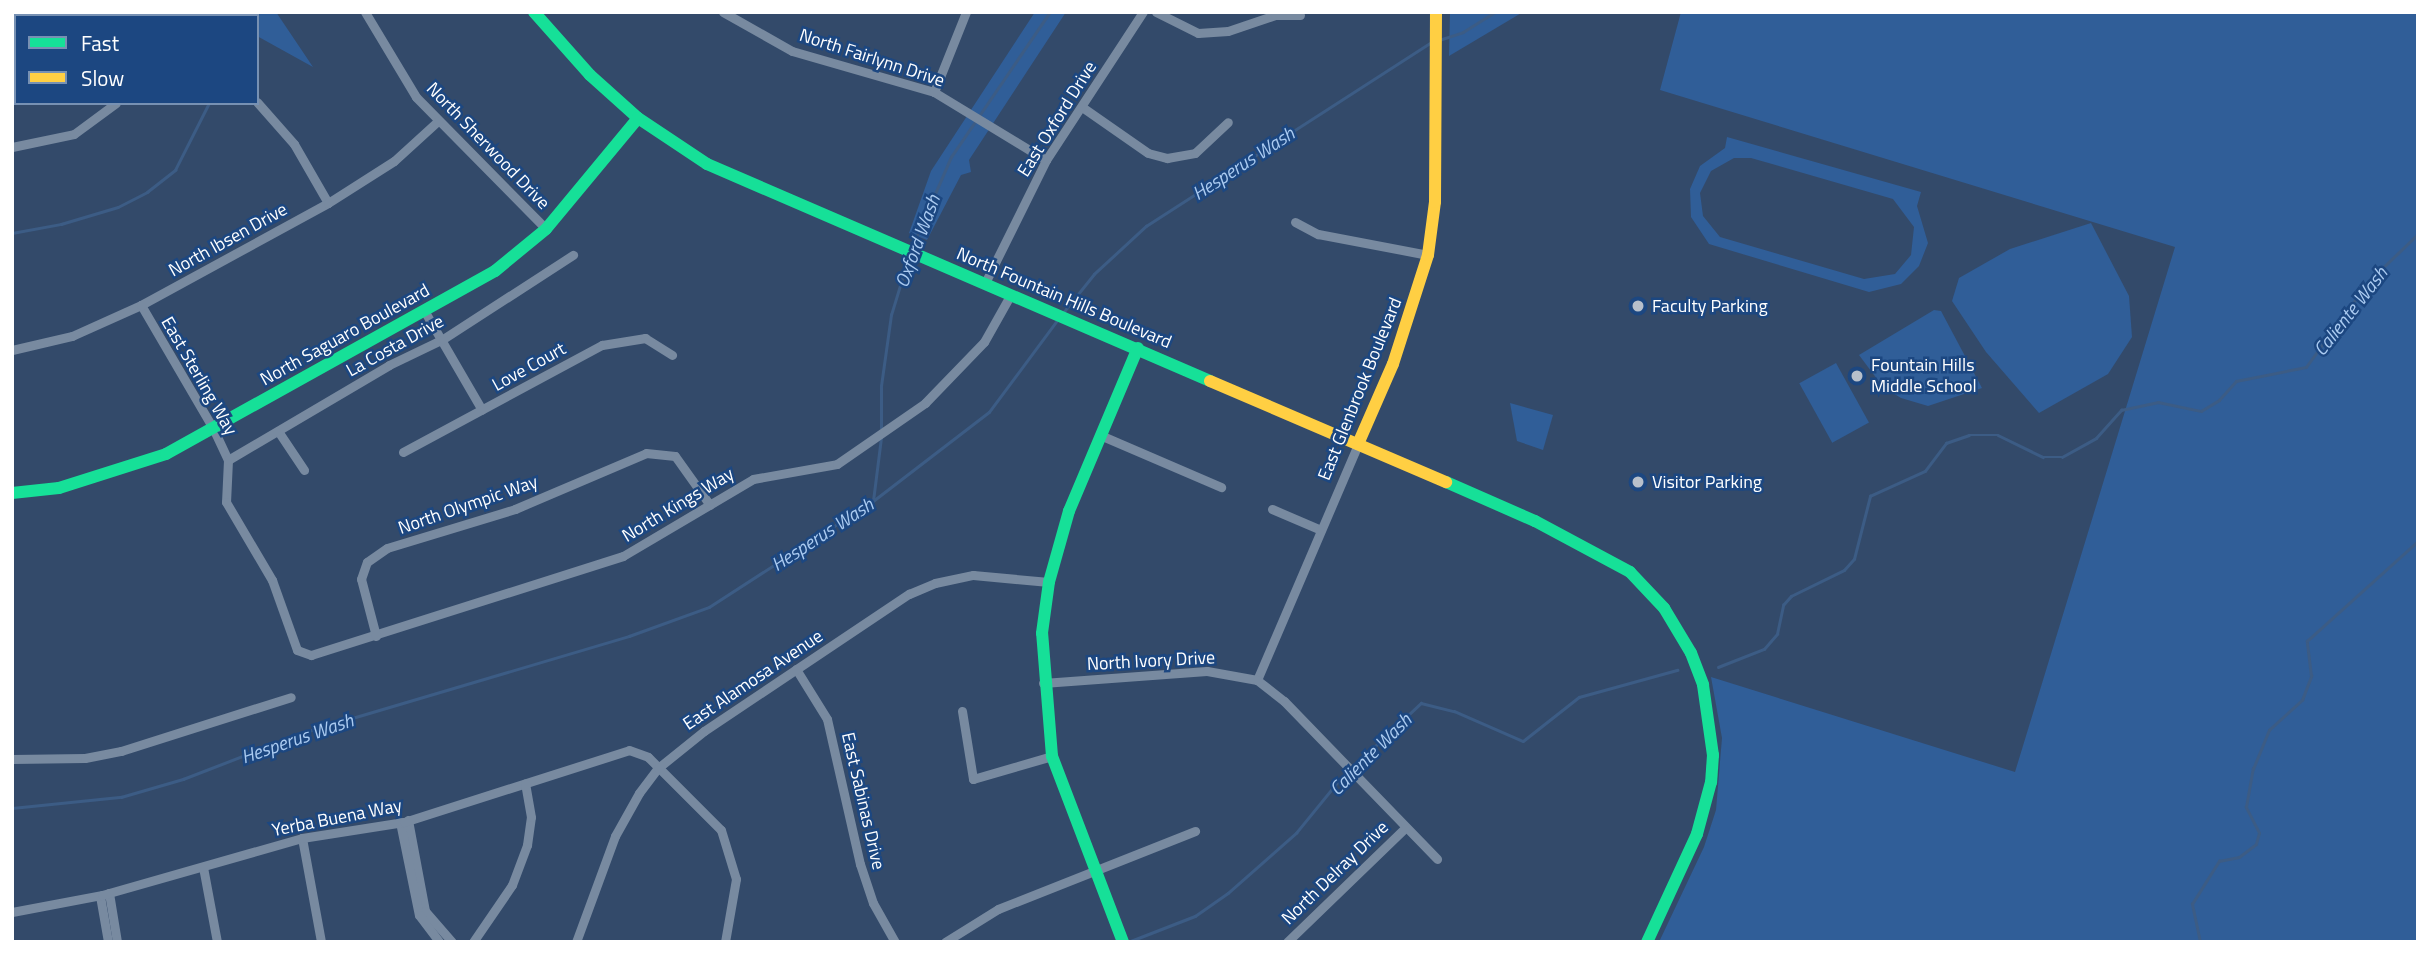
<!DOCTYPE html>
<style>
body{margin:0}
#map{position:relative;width:2430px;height:954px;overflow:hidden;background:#334a6a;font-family:"Titillium Web",sans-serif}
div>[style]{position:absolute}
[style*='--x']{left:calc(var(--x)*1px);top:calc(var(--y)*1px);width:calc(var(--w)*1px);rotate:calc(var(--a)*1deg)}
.green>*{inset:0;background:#305e98;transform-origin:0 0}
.stream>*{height:2.5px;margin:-1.25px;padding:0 1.25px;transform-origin:1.25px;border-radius:1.25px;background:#3c5c85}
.street>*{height:9px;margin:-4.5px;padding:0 4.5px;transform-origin:4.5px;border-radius:4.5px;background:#788aa0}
.fast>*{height:12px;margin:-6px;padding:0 6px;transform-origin:6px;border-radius:6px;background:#16e098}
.slow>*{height:12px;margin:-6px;padding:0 6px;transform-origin:6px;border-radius:6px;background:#ffcf43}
.dots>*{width:19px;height:19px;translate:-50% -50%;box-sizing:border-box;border:4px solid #1c4781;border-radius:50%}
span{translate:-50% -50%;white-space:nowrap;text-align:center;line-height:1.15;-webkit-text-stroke:5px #1c4781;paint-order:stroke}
.street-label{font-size:18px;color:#fff}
.poi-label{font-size:18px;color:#fff}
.left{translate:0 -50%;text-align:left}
.water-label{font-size:19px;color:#abcbf1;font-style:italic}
.frame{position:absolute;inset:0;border:14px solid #fff;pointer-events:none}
.legend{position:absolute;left:14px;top:14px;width:245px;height:91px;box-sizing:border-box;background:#1c4781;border:2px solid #7791b3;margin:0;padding:9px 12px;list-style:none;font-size:21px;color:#fff}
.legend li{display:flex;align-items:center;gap:14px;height:35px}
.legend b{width:35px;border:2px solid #7791b3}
</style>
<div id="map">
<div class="green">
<div style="clip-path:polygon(212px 12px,276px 12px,313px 67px,257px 36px,257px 16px,211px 16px)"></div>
<div style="clip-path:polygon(1035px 12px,1066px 12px,969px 160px,971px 172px,961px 175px,927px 240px,909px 233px,931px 171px)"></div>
<div style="clip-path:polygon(1450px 12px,1523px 12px,1449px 56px)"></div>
<div style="clip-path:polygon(1681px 12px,2418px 12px,2418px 942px,1659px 942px,1704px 847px,1716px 810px,1722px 738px,1711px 677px,2015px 772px,2175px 247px,1660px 90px)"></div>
<div style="clip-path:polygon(evenodd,1727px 137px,1921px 192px,1917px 206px,1928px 243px,1919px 266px,1901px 284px,1869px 292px,1709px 244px,1691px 217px,1690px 189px,1700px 166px,1725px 148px,1727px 137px,1734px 158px,1751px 158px,1893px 199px,1914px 227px,1911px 255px,1895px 274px,1864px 279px,1720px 237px,1703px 216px,1700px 193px,1711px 171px,1734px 158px)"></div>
<div style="clip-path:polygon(2091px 223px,2129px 296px,2132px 337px,2108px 374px,2039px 413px,1986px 352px,1952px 301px,1959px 278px,2010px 249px)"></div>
<div style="clip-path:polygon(1934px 310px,1941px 311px,1982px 388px,1928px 406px,1901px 398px,1883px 387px,1859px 355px)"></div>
<div style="left:1836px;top:363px;width:68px;height:42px;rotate:61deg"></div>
<div style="clip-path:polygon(1510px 403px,1553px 415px,1543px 450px,1517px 441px)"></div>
</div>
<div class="stream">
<div style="--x:239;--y:16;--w:4;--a:-76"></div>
<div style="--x:1439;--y:40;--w:25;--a:-18"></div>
<div style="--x:1463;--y:32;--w:38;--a:-32"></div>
<div style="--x:12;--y:233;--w:50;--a:-10.4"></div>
<div style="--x:61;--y:224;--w:59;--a:-16.6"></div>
<div style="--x:118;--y:207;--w:33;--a:-27"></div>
<div style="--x:147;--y:192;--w:36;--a:-38"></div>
<div style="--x:175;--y:170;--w:75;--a:-63.1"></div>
<div style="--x:912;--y:247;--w:98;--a:-66.6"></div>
<div style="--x:951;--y:157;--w:176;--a:-55.7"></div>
<div style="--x:1062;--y:314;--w:51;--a:-51.3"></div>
<div style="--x:1094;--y:274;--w:71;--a:-42.7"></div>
<div style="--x:1146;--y:226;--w:340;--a:-32.8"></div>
<div style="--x:881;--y:428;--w:42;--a:-90"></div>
<div style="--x:881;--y:386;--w:72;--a:-82"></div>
<div style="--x:891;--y:315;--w:62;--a:-73"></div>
<div style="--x:873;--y:501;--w:64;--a:-82.8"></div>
<div style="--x:1718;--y:667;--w:49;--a:-21.4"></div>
<div style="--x:1764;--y:649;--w:20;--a:-49"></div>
<div style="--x:1777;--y:634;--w:30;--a:-78"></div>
<div style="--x:1783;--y:605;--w:12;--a:-48"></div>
<div style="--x:1791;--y:596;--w:59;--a:-26.1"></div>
<div style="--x:1844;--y:570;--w:15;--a:-48"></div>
<div style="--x:1854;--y:559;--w:65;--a:-75.7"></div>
<div style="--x:1870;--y:496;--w:60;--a:-24.4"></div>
<div style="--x:1925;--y:471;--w:35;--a:-53"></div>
<div style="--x:1946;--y:443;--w:24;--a:-19"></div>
<div style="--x:1969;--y:435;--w:29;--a:0"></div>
<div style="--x:1998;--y:435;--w:50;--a:26.1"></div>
<div style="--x:2043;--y:457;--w:19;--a:0"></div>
<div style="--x:2062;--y:457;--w:39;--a:-29"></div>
<div style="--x:2096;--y:438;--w:38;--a:-48"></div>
<div style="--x:2121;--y:410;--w:38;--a:-12"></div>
<div style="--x:2158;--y:402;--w:44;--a:11.8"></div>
<div style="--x:2201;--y:411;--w:21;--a:-31"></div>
<div style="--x:2219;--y:400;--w:25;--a:-48"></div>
<div style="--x:2236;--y:381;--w:71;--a:-11.3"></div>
<div style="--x:2306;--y:367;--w:108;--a:-53.7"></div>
<div style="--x:2370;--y:280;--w:66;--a:-43.8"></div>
<div style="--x:12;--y:808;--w:110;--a:-5.8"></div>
<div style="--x:121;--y:797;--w:65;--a:-16.2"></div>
<div style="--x:183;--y:779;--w:131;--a:-21.1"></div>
<div style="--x:305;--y:732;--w:338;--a:-16.5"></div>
<div style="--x:629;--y:636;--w:85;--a:-19.9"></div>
<div style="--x:709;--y:607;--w:195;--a:-32.9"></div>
<div style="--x:873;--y:501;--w:146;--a:-37.5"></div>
<div style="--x:989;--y:412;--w:116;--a:-53.4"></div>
<div style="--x:1128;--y:942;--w:72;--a:-21.2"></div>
<div style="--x:1195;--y:916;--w:40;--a:-34.9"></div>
<div style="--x:1228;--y:893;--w:91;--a:-41.4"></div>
<div style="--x:1296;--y:833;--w:70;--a:-50.8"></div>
<div style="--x:1340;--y:779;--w:111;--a:-43.2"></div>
<div style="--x:1421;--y:703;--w:34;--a:14"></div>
<div style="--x:1454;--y:711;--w:75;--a:23.5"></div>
<div style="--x:1523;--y:741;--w:71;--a:-38.2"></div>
<div style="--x:1579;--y:697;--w:102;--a:-15.4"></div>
<div style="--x:2200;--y:942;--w:39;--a:-102"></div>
<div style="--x:2192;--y:904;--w:51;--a:-57.9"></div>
<div style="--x:2219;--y:861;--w:20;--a:-11"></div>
<div style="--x:2239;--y:857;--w:21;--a:-37"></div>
<div style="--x:2256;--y:844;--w:11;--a:-75"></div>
<div style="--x:2259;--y:833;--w:29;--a:-117"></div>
<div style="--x:2246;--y:807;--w:39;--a:-80"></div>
<div style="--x:2253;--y:769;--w:42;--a:-67.7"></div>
<div style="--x:2269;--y:730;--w:45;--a:-42.3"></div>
<div style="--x:2302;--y:700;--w:26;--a:-69"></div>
<div style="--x:2311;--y:676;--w:35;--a:-97"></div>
<div style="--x:2307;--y:641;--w:149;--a:-42"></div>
</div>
<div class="street">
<div style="--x:365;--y:12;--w:99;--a:59"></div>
<div style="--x:416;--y:97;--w:185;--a:45.4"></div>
<div style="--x:723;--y:12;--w:79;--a:29.5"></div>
<div style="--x:792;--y:51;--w:148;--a:16.1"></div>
<div style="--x:934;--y:92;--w:131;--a:31.3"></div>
<div style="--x:1156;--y:12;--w:47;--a:26.6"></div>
<div style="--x:1198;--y:33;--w:30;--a:-4"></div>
<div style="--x:1228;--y:31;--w:50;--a:-18.8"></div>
<div style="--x:1275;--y:15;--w:25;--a:0"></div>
<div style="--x:63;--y:16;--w:4;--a:-90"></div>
<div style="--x:12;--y:19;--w:4;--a:0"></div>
<div style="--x:934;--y:92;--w:86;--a:-68.2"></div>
<div style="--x:257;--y:102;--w:56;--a:48.6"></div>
<div style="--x:294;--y:144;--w:68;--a:60"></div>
<div style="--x:1082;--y:107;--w:80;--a:34.9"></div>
<div style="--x:1148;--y:153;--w:20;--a:15"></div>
<div style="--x:1167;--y:158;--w:28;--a:-10"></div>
<div style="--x:1195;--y:153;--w:45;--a:-43.2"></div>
<div style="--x:12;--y:147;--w:63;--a:-11.8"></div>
<div style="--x:74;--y:134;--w:52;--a:-36.4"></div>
<div style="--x:1295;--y:222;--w:26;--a:28"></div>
<div style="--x:1318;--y:234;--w:112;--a:10.8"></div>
<div style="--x:985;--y:283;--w:137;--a:-63.6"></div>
<div style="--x:1046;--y:160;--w:177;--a:-56.8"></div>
<div style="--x:141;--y:305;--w:143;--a:59.7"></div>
<div style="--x:213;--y:428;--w:35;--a:65"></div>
<div style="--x:228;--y:460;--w:42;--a:92.7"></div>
<div style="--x:226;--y:502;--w:91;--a:59.5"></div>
<div style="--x:272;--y:580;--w:74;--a:70.3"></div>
<div style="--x:297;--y:650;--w:15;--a:20"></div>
<div style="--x:311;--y:655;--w:327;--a:-17.6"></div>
<div style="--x:623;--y:556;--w:151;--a:-30.6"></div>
<div style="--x:753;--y:479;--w:85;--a:-10.1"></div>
<div style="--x:837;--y:464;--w:107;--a:-34.7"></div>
<div style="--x:925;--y:403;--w:85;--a:-46"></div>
<div style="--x:984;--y:342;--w:55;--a:-60.6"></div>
<div style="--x:425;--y:312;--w:113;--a:59.8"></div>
<div style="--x:12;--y:350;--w:62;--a:-13.1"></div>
<div style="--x:72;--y:336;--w:76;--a:-24.2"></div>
<div style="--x:141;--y:305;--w:213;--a:-28.6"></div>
<div style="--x:328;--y:203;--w:78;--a:-32.5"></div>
<div style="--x:394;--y:161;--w:59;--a:-42.3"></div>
<div style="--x:278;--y:431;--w:47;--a:56.3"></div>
<div style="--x:1100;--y:435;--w:132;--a:23.3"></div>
<div style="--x:403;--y:452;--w:226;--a:-28.3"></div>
<div style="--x:602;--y:345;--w:44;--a:-9.2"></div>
<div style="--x:645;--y:338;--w:32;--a:32"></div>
<div style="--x:228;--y:460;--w:187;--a:-30.5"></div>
<div style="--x:389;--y:365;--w:60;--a:-25.7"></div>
<div style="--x:443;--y:339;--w:155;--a:-32.9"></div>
<div style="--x:1272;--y:509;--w:53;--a:23.2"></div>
<div style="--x:376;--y:636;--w:59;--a:-104.7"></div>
<div style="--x:361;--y:579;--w:18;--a:-71"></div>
<div style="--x:367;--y:562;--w:24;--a:-35"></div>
<div style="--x:387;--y:548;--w:134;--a:-16.9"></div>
<div style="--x:515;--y:509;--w:142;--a:-23.1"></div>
<div style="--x:646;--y:453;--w:29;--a:6"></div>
<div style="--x:675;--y:456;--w:60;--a:54.5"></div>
<div style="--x:796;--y:669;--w:59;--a:58.2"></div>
<div style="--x:827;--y:719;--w:149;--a:77.2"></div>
<div style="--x:860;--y:864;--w:41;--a:71.6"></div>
<div style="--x:873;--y:903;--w:45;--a:60.6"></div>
<div style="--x:1257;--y:680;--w:257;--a:-66.8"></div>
<div style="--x:1043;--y:683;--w:164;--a:-4.2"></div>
<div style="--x:1207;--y:671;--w:51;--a:10.2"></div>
<div style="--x:1257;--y:680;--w:34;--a:38"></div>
<div style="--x:1284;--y:701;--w:220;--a:45.9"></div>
<div style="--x:962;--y:711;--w:69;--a:80.8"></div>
<div style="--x:973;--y:779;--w:82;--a:-16.2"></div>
<div style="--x:12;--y:759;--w:73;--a:-0.8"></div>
<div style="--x:85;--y:758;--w:37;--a:-11"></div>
<div style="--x:121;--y:751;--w:178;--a:-17.6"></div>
<div style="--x:408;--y:820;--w:93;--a:79.4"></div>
<div style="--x:425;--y:911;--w:41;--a:48.9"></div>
<div style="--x:400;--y:822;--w:95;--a:78.5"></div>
<div style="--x:419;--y:915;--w:34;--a:53"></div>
<div style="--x:302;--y:838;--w:106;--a:79.6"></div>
<div style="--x:203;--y:867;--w:76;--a:79.4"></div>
<div style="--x:109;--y:893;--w:50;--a:80.7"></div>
<div style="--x:100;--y:896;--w:47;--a:80.1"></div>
<div style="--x:12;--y:912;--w:92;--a:-10.7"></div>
<div style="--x:102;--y:895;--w:208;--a:-15.9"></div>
<div style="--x:302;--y:838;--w:103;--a:-8.9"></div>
<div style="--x:404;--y:822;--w:236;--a:-17.7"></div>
<div style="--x:629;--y:750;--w:20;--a:20"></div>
<div style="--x:648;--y:757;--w:103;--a:45"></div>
<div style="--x:721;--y:830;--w:51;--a:73"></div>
<div style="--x:736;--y:879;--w:64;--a:99.9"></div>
<div style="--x:473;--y:942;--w:69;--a:-55.6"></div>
<div style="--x:512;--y:885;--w:43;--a:-69.4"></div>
<div style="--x:527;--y:845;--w:28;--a:-82"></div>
<div style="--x:531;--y:817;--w:34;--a:-100"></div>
<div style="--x:576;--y:942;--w:113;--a:-69.8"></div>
<div style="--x:615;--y:836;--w:49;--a:-60.8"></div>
<div style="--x:639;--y:793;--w:31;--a:-53"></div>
<div style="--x:658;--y:768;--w:59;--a:-38.8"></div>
<div style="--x:704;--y:731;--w:247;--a:-33.8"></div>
<div style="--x:909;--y:594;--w:28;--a:-23"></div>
<div style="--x:935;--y:583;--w:39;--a:-12"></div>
<div style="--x:973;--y:575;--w:76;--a:5.3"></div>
<div style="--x:945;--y:942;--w:62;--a:-31.9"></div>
<div style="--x:998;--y:909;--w:212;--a:-21.6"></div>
<div style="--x:1287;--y:942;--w:164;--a:-44"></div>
</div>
<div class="fast">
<div style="--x:534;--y:12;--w:84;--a:48.4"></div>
<div style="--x:590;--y:75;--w:64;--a:41.9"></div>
<div style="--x:638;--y:118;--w:83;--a:33.7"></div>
<div style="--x:707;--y:164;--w:548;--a:23.34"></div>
<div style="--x:1446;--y:482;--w:97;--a:23.7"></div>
<div style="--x:1535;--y:521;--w:108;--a:28.2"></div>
<div style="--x:1630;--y:572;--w:50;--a:46.6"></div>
<div style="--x:1664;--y:608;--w:52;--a:59"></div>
<div style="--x:1691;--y:653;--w:34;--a:69"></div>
<div style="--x:1703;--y:685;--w:71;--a:81.9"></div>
<div style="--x:1713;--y:755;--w:27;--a:94"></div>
<div style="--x:1711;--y:782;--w:54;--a:105.1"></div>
<div style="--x:1697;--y:834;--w:119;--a:114.8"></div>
<div style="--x:12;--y:493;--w:47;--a:-6.1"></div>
<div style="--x:59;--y:488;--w:112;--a:-17.6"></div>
<div style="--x:166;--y:454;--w:376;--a:-29.1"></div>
<div style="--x:495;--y:271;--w:66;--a:-39.5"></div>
<div style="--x:546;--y:229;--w:144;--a:-50.3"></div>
<div style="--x:1123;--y:942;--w:199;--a:-110.9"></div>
<div style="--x:1052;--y:756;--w:123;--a:-94.6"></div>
<div style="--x:1042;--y:633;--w:51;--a:-82.2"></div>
<div style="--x:1049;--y:582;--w:74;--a:-74.3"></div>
<div style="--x:1069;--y:511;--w:177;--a:-67.1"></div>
</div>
<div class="slow">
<div style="--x:1210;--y:381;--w:257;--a:23.2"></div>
<div style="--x:1358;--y:444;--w:87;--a:-66.4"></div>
<div style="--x:1393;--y:364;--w:114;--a:-72.2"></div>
<div style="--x:1428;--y:255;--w:53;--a:-82.5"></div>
<div style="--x:1435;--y:202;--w:190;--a:-89.7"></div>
</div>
<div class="dots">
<div style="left:1638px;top:306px;background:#b8c0cb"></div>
<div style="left:1857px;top:376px;background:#b8c0cb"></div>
<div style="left:1638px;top:482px;background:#b8c0cb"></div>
</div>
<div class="street-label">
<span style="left:872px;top:58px;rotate:18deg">North Fairlynn Drive</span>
<span style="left:1057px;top:119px;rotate:-58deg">East Oxford Drive</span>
<span style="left:488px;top:146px;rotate:46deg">North Sherwood Drive</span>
<span style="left:228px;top:240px;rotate:-29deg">North Ibsen Drive</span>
<span style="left:1064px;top:298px;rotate:23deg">North Fountain Hills Boulevard</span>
<span style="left:345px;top:335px;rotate:-29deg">North Saguaro Boulevard</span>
<span style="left:395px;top:346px;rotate:-29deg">La Costa Drive</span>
<span style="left:529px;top:367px;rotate:-29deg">Love Court</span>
<span style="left:199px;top:376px;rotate:60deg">East Sterling Way</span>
<span style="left:1360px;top:389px;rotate:-68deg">East Glenbrook Boulevard</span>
<span style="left:468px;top:505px;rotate:-19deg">North Olympic Way</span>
<span style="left:678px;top:505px;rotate:-31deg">North Kings Way</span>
<span style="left:1151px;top:661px;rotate:-3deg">North Ivory Drive</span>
<span style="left:753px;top:680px;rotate:-34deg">East Alamosa Avenue</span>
<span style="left:863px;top:801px;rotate:77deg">East Sabinas Drive</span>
<span style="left:337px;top:818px;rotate:-11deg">Yerba Buena Way</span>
<span style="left:1335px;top:873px;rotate:-44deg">North Delray Drive</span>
</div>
<div class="poi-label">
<span class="left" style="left:1652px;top:306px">Faculty Parking</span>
<span class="left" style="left:1871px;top:376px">Fountain Hills<br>Middle School</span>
<span class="left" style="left:1652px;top:482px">Visitor Parking</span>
</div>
<div class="water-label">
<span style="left:1243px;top:163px;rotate:-33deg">Hesperus Wash</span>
<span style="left:917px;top:241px;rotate:-70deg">Oxford Wash</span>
<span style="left:2350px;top:311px;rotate:-52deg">Caliente Wash</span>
<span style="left:822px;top:534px;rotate:-33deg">Hesperus Wash</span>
<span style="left:297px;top:738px;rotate:-19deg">Hesperus Wash</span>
<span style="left:1370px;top:754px;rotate:-45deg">Caliente Wash</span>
</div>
<div class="frame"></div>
<ul class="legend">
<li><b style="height:9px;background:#16e098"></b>Fast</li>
<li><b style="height:9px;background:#ffcf43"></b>Slow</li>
</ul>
</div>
